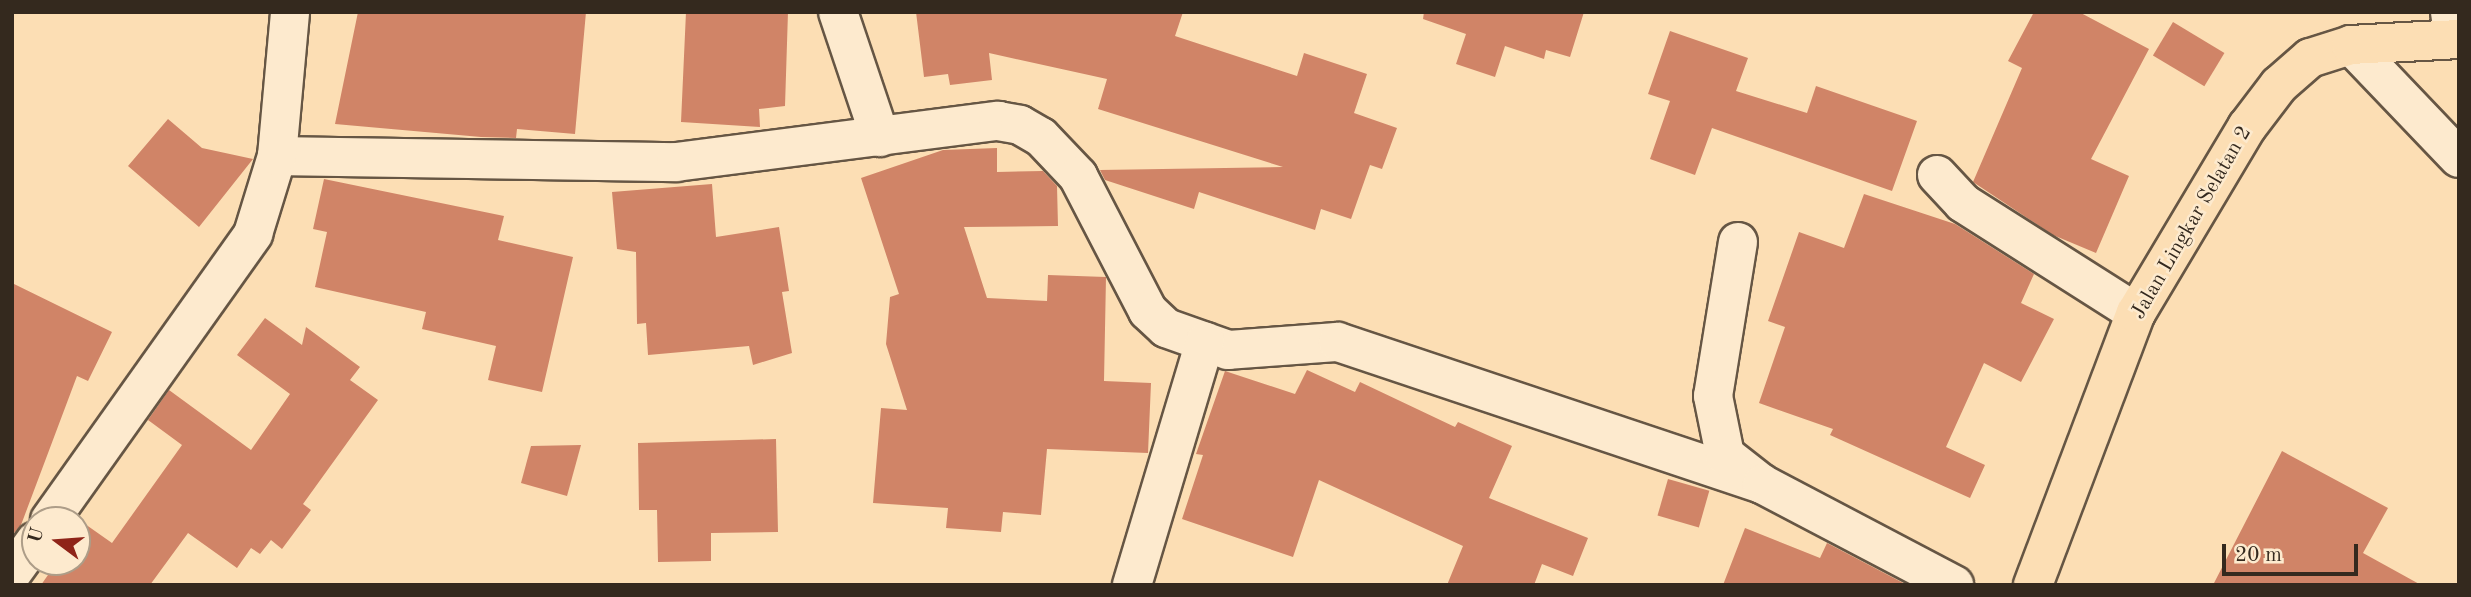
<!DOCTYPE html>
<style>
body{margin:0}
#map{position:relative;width:2471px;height:597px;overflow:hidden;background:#fcdeb4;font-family:"Old Standard TT",serif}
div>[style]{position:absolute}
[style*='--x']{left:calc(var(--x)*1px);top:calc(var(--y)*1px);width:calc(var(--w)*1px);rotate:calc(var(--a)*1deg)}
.building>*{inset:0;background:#d08467;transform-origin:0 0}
.roads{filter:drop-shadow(2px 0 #665644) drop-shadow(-2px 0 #665644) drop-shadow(0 2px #665644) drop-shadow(0 -2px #665644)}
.street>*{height:38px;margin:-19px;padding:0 19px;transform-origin:19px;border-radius:19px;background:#fdeace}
.highway>*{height:38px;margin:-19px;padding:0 19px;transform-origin:19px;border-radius:19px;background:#fcdeb4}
span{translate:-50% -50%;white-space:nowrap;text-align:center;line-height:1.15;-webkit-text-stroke:5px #fdeace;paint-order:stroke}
.street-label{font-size:21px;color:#34291e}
.frame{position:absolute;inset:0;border:14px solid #34291e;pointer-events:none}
.north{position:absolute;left:21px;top:506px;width:70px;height:70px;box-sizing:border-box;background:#fdeace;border:2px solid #ad9d88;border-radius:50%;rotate:286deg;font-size:19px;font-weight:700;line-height:28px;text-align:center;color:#34291e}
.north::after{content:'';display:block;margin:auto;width:24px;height:32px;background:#8f2418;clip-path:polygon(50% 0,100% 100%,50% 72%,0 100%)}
.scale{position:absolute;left:2222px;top:544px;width:136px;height:32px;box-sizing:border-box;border:4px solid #34291e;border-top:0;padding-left:9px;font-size:21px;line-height:24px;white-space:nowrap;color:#34291e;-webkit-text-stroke:5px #fdeace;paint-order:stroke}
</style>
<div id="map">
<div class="building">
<div style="clip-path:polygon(358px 12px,586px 12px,575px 134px,517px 129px,516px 138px,481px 137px,335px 124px)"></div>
<div style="clip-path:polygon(686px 12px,788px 12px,785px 106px,759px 109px,760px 127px,681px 122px)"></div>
<div style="clip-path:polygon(916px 12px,1183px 12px,1175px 36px,1297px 76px,1304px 53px,1367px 74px,1354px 113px,1397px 128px,1382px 169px,1370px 165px,1351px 219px,1321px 209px,1315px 230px,1199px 192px,1194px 209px,1105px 180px,1100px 170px,1283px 167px,1098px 109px,1107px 79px,989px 53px,992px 80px,950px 85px,948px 74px,924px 77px)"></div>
<div style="clip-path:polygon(1424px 12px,1584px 12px,1570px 57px,1546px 50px,1544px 59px,1505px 46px,1495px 77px,1456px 64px,1466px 34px,1423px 19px)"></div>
<div style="clip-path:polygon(2034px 12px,2079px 12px,2149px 49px,2091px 159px,2129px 176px,2096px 253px,2053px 235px,1973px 182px,2022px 68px,2008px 61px)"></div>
<div style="left:2173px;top:22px;width:60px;height:39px;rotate:31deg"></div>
<div style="clip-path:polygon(1670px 31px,1748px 58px,1736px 91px,1807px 113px,1816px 86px,1917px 121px,1892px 191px,1712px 128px,1695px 175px,1650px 159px,1670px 101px,1648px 94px)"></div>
<div style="clip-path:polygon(168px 119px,202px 148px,253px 159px,199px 227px,128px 166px)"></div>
<div style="clip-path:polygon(997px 148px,997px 172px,1043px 171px,1057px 186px,1058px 226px,964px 227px,987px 298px,1047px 301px,1048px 275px,1106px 277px,1104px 381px,1151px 383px,1148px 453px,1047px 449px,1041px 515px,1003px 512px,1001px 532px,946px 528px,948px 508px,873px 503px,881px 408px,907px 410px,886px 344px,890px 297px,899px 294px,861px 178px,943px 150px)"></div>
<div style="clip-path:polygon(324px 179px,504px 216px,498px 240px,573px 257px,542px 392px,488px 380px,496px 346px,422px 329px,426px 312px,315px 287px,327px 232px,313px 229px)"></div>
<div style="clip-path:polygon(712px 184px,716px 237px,779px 227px,789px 291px,782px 292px,792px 353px,753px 365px,749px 346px,648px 355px,646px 323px,637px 324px,636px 252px,617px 249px,612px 192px)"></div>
<div style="clip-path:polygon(1864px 194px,1955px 224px,2034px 274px,2021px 303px,2054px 319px,2021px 382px,1984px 363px,1946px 447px,1985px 465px,1970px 498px,1830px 435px,1833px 429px,1759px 403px,1785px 327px,1768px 321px,1799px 232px,1844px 248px)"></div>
<div style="clip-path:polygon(12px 283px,112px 332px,88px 381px,77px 376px,21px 525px,12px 535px)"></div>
<div style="clip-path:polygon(265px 318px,302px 345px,306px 327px,360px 367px,350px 380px,378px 400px,303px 504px,311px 510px,282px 549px,271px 540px,260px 554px,251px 548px,237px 568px,188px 533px,150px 585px,41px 585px,57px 562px,77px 562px,77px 535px,85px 524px,112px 543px,182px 445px,148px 420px,169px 390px,251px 450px,290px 394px,237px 355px)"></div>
<div style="clip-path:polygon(1307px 370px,1355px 392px,1360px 382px,1455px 427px,1458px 422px,1512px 446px,1489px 498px,1588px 538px,1573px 576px,1542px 564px,1534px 585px,1447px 585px,1463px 546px,1319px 480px,1293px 557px,1182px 519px,1203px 455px,1196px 454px,1225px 371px,1295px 394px)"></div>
<div style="clip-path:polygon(776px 439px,778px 532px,711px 533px,711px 561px,658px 562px,657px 510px,639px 510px,638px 443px)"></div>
<div style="clip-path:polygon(581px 445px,567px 496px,521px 483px,531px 446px)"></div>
<div style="clip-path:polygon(2282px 451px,2388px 508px,2363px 553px,2421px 585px,2213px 585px)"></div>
<div style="left:1668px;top:479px;width:43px;height:38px;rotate:16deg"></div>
<div style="clip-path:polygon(1745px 528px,1820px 558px,1827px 543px,1907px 585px,1723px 585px)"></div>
</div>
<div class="roads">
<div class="street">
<div style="--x:838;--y:12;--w:132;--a:71.4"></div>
<div style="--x:2450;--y:12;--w:27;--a:82"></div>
<div style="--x:2351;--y:45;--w:156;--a:46.3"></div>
<div style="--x:277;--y:156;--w:399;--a:0.9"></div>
<div style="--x:676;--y:162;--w:325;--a:-7.3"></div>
<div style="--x:998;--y:121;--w:22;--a:10"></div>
<div style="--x:1020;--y:125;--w:24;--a:30"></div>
<div style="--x:1041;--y:137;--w:54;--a:46.5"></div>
<div style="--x:1078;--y:176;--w:152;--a:62.6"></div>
<div style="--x:1148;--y:311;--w:25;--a:43"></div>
<div style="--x:1166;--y:328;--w:66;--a:19.5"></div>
<div style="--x:1228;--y:350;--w:110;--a:-4.2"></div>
<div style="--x:1338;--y:342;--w:447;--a:18.5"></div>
<div style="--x:1937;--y:175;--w:38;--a:47"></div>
<div style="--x:1963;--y:203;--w:205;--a:32.4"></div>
<div style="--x:1738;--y:242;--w:156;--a:99.2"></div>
<div style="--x:1713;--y:396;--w:60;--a:78.5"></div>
<div style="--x:1725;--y:455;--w:47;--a:38.1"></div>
<div style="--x:1762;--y:484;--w:217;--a:27.7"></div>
<div style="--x:50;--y:520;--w:351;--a:-54.6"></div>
<div style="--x:253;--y:234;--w:82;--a:-72.9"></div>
<div style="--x:277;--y:156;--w:145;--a:-84.8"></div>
<div style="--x:12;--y:573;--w:39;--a:-54"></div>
<div style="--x:1132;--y:585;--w:254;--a:-73.3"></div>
</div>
<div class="highway">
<div style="--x:2033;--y:585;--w:291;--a:-69.3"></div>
<div style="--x:2136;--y:313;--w:217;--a:-59.2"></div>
<div style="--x:2247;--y:127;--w:53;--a:-52.7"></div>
<div style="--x:2279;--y:85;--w:41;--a:-41.1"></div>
<div style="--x:2310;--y:58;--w:43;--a:-17.6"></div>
<div style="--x:2351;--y:45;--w:108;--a:-3.2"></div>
</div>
</div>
<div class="street-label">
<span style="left:2192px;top:223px;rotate:-60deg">Jalan Lingkar Selatan 2</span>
</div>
<div class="frame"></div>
<div class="north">U</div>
<div class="scale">20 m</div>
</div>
